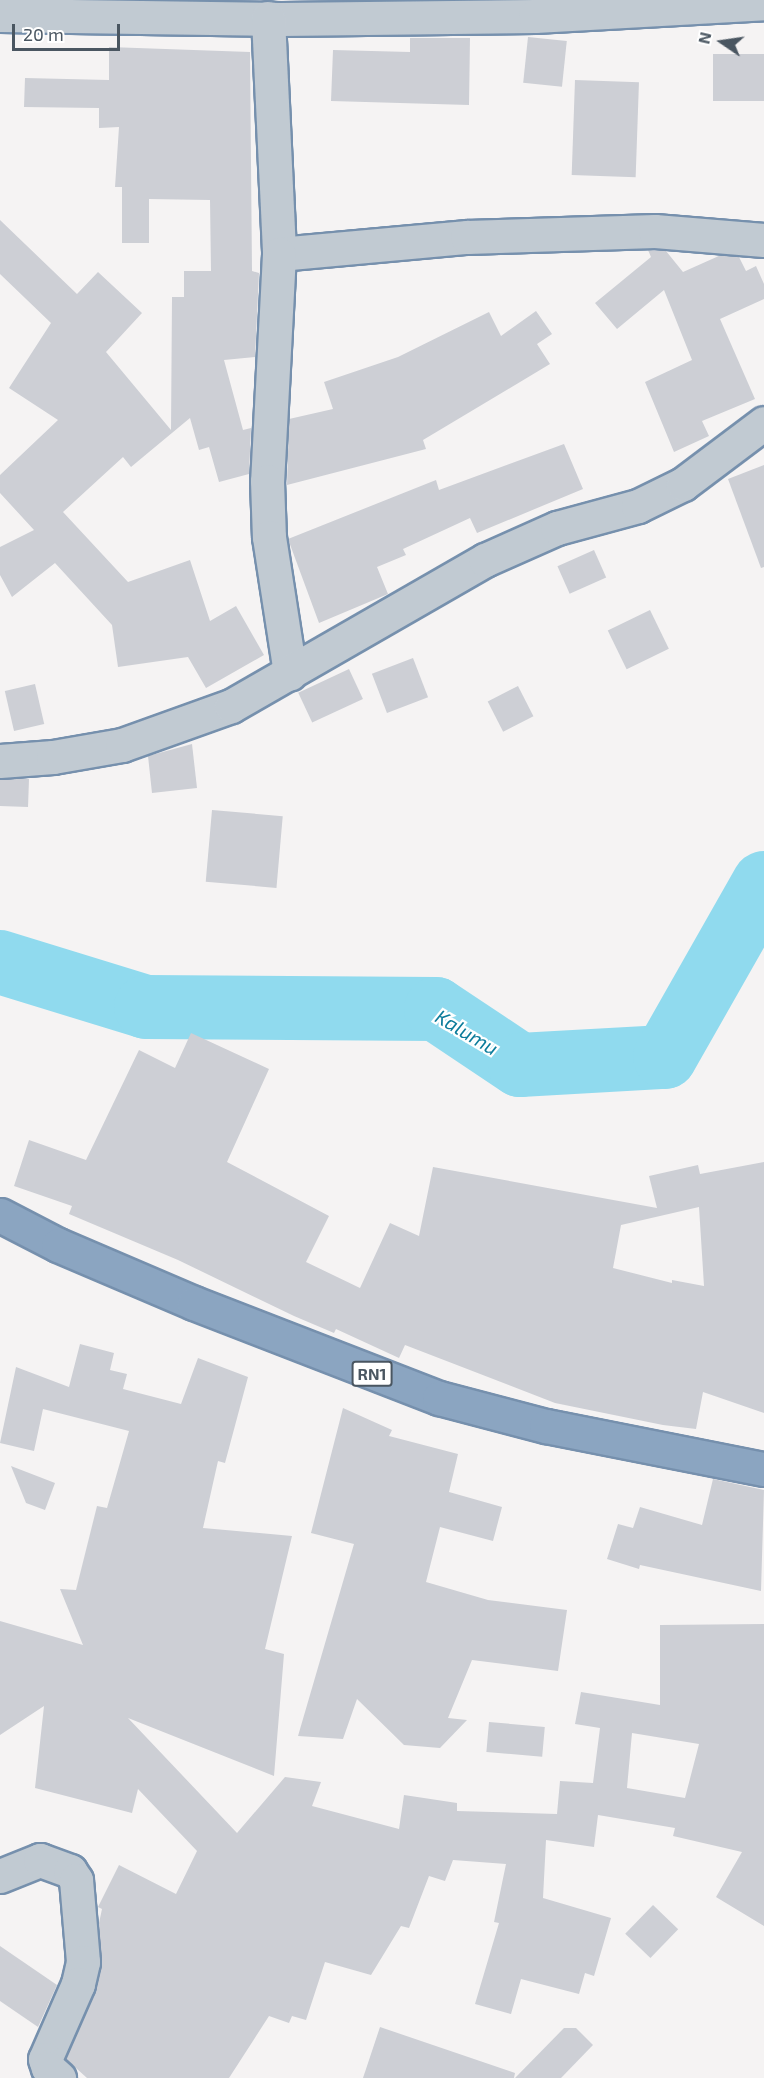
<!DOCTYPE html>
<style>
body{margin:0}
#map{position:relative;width:764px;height:2078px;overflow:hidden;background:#f5f3f3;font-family:"Exo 2",sans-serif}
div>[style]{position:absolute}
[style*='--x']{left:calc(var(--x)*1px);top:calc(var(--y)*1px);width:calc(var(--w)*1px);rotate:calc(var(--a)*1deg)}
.river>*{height:64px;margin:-32px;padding:0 32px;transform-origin:32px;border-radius:32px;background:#90daee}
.building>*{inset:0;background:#cdcfd5;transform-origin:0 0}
.roads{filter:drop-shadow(2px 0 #7690ad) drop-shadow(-2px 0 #7690ad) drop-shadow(0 2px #7690ad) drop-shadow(0 -2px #7690ad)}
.minor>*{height:33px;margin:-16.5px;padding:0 16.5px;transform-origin:16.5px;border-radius:16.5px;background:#c1cad2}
.highway>*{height:33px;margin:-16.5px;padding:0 16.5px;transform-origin:16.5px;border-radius:16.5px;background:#8ba5c1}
span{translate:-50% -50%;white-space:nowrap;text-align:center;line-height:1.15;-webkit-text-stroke:4.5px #fff;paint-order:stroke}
.shield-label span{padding:2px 4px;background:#fff;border:2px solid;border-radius:4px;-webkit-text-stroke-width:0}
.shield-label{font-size:16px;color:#4a5661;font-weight:700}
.water-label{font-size:20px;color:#0c7c9b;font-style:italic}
.north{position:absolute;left:692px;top:12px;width:60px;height:60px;-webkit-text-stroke:4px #fff;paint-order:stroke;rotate:283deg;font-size:16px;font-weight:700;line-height:24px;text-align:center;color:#4a5661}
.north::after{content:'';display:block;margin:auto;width:21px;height:27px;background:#4a5661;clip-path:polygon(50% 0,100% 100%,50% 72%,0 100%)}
.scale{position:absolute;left:12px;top:24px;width:108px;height:27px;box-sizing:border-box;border:3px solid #4a5661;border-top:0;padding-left:8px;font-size:18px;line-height:21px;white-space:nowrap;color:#4a5661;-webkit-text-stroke:4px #fff;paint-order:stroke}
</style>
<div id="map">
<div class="river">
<div style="--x:0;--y:962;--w:153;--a:17.1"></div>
<div style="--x:146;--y:1007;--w:290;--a:0.4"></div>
<div style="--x:436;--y:1009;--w:101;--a:33.7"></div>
<div style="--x:520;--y:1065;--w:145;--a:-3.2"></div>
<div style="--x:665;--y:1057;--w:200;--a:-60.4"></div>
</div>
<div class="building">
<div style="left:528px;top:37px;width:39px;height:46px;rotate:6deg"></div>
<div style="clip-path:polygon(410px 38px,470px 38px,469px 105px,331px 101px,333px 50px,410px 52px)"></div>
<div style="clip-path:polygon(109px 47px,250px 52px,252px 271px,259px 273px,255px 357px,224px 360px,243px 430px,251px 428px,249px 474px,219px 482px,209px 447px,199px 450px,190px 418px,131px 467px,123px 457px,63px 512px,128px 582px,190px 560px,210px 621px,236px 606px,264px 655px,206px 688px,188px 657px,118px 667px,112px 625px,55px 563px,12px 597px,0 575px,0 547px,34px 530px,0 493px,0 475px,58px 420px,9px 388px,51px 323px,0 274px,0 220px,77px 294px,98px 272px,142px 313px,106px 352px,171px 430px,172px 297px,184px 297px,184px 271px,211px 271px,210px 200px,149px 199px,149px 243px,122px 243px,122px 187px,115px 187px,119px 127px,99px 128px,99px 108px,24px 107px,25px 78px,109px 80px)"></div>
<div style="left:764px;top:54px;width:47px;height:51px;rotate:90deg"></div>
<div style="left:575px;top:80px;width:64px;height:95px;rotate:2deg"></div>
<div style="clip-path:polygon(648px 250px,666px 251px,683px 272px,721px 255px,739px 257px,746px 271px,756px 266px,764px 284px,764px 299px,720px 319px,755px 399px,702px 421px,709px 436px,674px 452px,645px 382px,692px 360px,664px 290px,617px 329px,595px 303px,651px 257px)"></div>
<div style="clip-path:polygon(536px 311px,552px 334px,537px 344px,550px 364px,423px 440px,426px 449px,287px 485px,289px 419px,333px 409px,324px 382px,398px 357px,489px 312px,501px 336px)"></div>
<div style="clip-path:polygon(564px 444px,583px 489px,477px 533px,470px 518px,403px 549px,406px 555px,377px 567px,388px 594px,319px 623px,288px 539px,436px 480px,439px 490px)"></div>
<div style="clip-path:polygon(764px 465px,764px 567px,761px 568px,728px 479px)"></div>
<div style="left:594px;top:550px;width:30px;height:40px;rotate:66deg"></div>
<div style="left:650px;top:610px;width:43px;height:47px;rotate:64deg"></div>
<div style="left:413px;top:658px;width:42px;height:44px;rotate:69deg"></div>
<div style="left:349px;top:669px;width:33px;height:56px;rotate:65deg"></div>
<div style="left:35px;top:684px;width:41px;height:31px;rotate:77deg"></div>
<div style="left:518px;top:686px;width:34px;height:34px;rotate:63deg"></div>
<div style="clip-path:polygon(192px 744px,197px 788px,152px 793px,148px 756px)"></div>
<div style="left:29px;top:779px;width:28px;height:29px;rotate:92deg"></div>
<div style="left:212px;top:810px;width:71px;height:72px;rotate:5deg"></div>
<div style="clip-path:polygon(evenodd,191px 1033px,269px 1069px,227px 1162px,329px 1216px,306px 1262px,360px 1288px,390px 1223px,419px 1236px,433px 1167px,657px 1208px,649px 1176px,698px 1165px,700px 1174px,764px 1162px,764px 1413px,703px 1392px,696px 1429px,663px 1425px,555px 1403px,405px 1345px,399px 1358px,336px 1329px,334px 1333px,294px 1316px,178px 1260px,69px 1214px,72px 1206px,14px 1186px,29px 1140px,86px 1160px,139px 1050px,175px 1068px,191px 1033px,699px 1207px,704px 1286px,672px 1280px,672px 1283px,613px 1268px,621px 1225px,699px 1207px)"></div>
<div style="clip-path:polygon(evenodd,80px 1344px,114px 1353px,110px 1370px,127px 1374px,123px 1389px,181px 1404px,198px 1358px,248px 1377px,225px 1463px,218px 1461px,203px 1528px,292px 1536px,265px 1649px,284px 1654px,274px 1776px,128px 1718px,237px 1833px,285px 1777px,321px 1782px,312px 1806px,399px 1829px,404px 1795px,457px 1803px,457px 1811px,557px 1814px,560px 1781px,593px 1783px,600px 1728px,575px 1724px,581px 1692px,660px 1705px,660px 1625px,764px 1624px,764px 1926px,716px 1897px,742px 1852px,673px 1836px,675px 1828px,598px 1815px,594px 1847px,546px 1840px,543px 1898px,611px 1918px,594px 1976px,585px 1973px,579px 1994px,521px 1979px,511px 2014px,475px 2004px,499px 1923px,494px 1922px,506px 1864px,453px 1860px,445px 1881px,429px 1876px,409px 1928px,401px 1926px,371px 1975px,325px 1962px,306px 2020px,292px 2016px,289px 2023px,269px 2016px,229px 2078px,87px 2078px,66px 2059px,95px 1992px,101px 1966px,99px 1923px,102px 1909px,98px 1907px,119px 1865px,176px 1894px,197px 1851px,138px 1789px,132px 1813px,35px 1788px,44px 1706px,0 1735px,0 1621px,83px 1645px,60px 1589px,76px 1590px,97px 1506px,107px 1508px,129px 1431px,43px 1409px,34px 1451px,0 1443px,16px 1367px,69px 1387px,80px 1344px,632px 1733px,699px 1744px,685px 1798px,627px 1788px,632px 1733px)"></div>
<div style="clip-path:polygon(343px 1408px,392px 1430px,389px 1436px,458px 1454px,449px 1492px,502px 1507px,493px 1541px,440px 1527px,426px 1582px,488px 1600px,567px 1610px,558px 1671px,472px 1660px,448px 1718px,467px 1720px,440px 1748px,404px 1745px,357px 1699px,343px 1739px,298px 1736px,354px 1544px,311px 1533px)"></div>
<div style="clip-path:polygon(11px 1466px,55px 1483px,45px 1510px,26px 1503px)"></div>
<div style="clip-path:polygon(713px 1479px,764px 1490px,761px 1591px,640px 1565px,639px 1569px,607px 1559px,618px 1524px,633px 1528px,640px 1507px,702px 1525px)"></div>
<div style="left:489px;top:1722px;width:56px;height:30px;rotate:5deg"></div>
<div style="left:653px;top:1905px;width:35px;height:40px;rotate:44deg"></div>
<div style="clip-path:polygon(0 1946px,57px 1985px,38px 2027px,0 2001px)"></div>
<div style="clip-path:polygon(380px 2027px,515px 2073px,514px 2078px,363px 2078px)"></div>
<div style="clip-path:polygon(564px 2028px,576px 2028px,593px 2045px,561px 2078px,515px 2078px)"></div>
</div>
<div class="roads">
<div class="minor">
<div style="--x:0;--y:15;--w:281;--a:0.8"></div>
<div style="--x:281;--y:19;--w:254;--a:-0.7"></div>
<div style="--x:535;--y:16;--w:229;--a:-3.2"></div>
<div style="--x:268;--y:18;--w:236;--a:87.3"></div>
<div style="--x:279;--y:254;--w:189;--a:-5.2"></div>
<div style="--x:467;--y:237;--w:188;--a:-1.8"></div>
<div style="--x:655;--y:231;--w:109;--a:4.7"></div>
<div style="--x:279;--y:254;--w:227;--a:93"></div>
<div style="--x:267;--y:481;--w:56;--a:88"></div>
<div style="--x:269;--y:537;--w:138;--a:81.2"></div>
<div style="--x:0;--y:761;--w:53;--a:-4.3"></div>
<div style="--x:53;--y:757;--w:70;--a:-9.9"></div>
<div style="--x:122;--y:745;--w:116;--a:-19.7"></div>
<div style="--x:231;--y:706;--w:293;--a:-29.9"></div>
<div style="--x:485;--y:560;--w:79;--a:-24"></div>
<div style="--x:557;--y:528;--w:84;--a:-15.2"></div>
<div style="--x:638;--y:506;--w:50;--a:-26.1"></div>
<div style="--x:683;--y:484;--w:101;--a:-37"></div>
<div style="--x:0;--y:1876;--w:43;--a:-21.8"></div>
<div style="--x:40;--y:1860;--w:32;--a:20"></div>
<div style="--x:70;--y:1871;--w:11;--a:56"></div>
<div style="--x:76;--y:1880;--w:82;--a:85.1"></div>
<div style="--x:83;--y:1962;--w:23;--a:103"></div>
<div style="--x:78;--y:1984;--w:82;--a:113.7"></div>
<div style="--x:45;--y:2059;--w:9;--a:72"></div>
<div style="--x:48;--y:2068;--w:15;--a:42"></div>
</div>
<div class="highway">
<div style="--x:0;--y:1215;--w:65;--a:27.3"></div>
<div style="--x:58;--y:1245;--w:148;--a:23.1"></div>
<div style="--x:194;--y:1303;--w:263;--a:21.2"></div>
<div style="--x:439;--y:1398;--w:111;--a:14.7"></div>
<div style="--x:546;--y:1426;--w:222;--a:11.2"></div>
</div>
</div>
<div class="shield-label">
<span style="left:372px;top:1374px">RN1</span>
</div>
<div class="water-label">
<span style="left:467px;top:1032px;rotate:31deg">Kalumu</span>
</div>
<div class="north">N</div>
<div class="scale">20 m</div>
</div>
